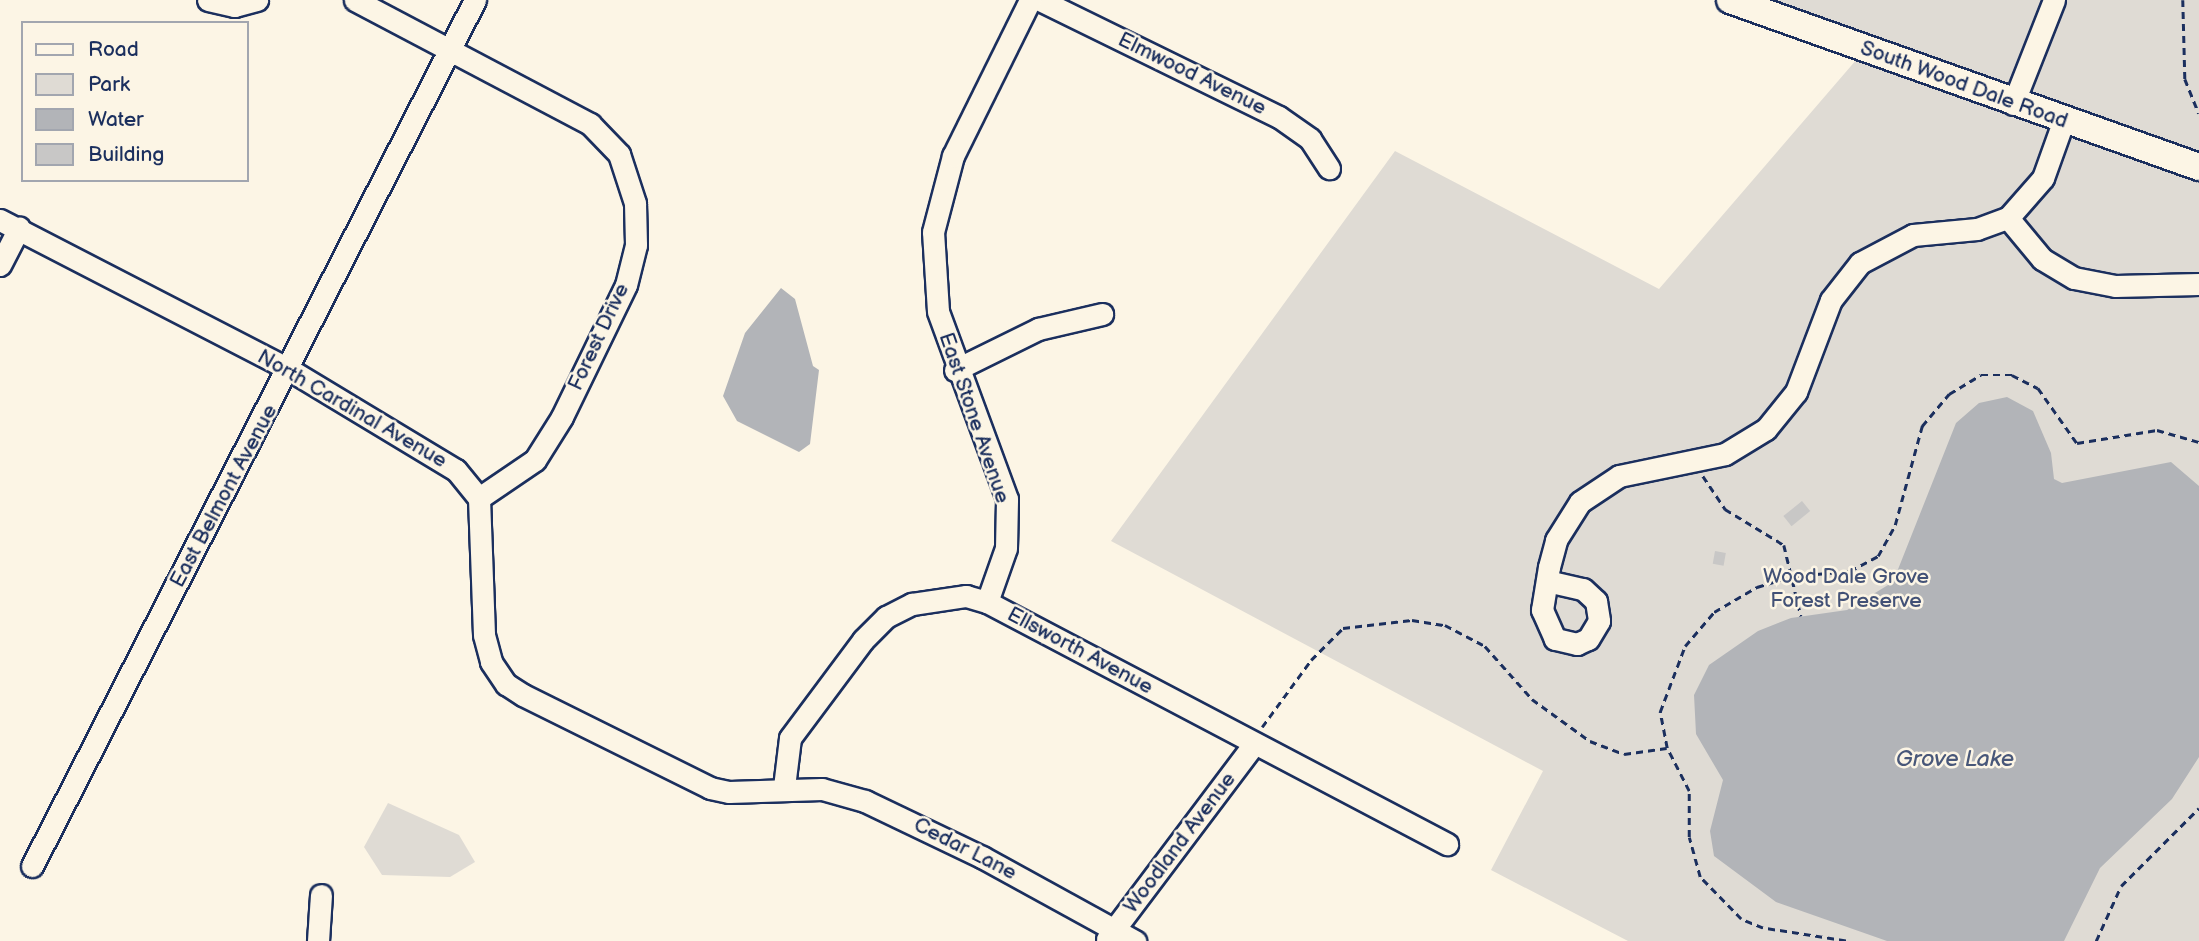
<!DOCTYPE html>
<style>
body{margin:0}
#map{position:relative;width:2199px;height:941px;overflow:hidden;background:#fcf5e5;font-family:"Balsamiq Sans",sans-serif}
div>[style]{position:absolute}
[style*='--x']{left:calc(var(--x)*1px);top:calc(var(--y)*1px);width:calc(var(--w)*1px);rotate:calc(var(--a)*1deg)}
.green>*{inset:0;background:#dfdbd4}
.water>*{inset:0;background:#b2b4b8}
.building>*{inset:0;background:#c8c7c6;transform-origin:0 0}
.path>*{height:2.5px;margin-top:-1.25px;transform-origin:0;background:repeating-linear-gradient(90deg,#1b2f5e 0 7px,transparent 0 12px)}
.roads{filter:drop-shadow(2px 0 #1b2f5e) drop-shadow(-2px 0 #1b2f5e) drop-shadow(0 2px #1b2f5e) drop-shadow(0 -2px #1b2f5e)}
.minor>*{height:21px;margin:-10.5px;padding:0 10.5px;transform-origin:10.5px;border-radius:10.5px;background:#fcf5e5}
.major>*{height:26px;margin:-13px;padding:0 13px;transform-origin:13px;border-radius:13px;background:#fcf5e5}
span{translate:-50% -50%;white-space:nowrap;text-align:center;line-height:1.15;-webkit-text-stroke:5px #fcf5e5;paint-order:stroke}
.street-label{font-size:21px;color:#1b2f5e}
.park-label{font-size:21px;color:#425176}
.water-label{font-size:23px;color:#485779;font-style:italic}
.legend{position:absolute;left:21px;top:21px;width:228px;height:161px;box-sizing:border-box;background:#fcf5e5;border:2px solid #a2a6af;margin:0;padding:9px 12px;list-style:none;font-size:21px;color:#1b2f5e}
.legend li{display:flex;align-items:center;gap:14px;height:35px}
.legend b{width:35px;border:2px solid #a2a6af}
</style>
<div id="map">
<div class="green">
<div style="clip-path:polygon(1770px 0,2199px 0,2199px 151px,2071px 109px)"></div>
<div style="clip-path:polygon(1857px 59px,2199px 175px,2199px 941px,1628px 941px,1491px 870px,1543px 771px,1111px 541px,1395px 151px,1659px 289px)"></div>
<div style="clip-path:polygon(388px 803px,459px 835px,475px 862px,450px 877px,382px 875px,364px 847px)"></div>
</div>
<div class="water">
<div style="clip-path:polygon(781px 288px,795px 299px,813px 366px,819px 370px,810px 444px,799px 452px,737px 421px,723px 396px,745px 333px)"></div>
<div style="clip-path:polygon(2007px 397px,2033px 411px,2051px 453px,2054px 479px,2062px 483px,2171px 462px,2199px 486px,2199px 757px,2172px 799px,2100px 868px,2064px 941px,1887px 941px,1776px 902px,1714px 856px,1710px 831px,1723px 780px,1696px 734px,1694px 695px,1709px 665px,1758px 631px,1791px 618px,1847px 610px,1893px 582px,1956px 423px,1979px 403px)"></div>
</div>
<div class="building">
<div style="left:1802px;top:501px;width:13px;height:24px;rotate:51deg"></div>
<div style="left:1715px;top:551px;width:11px;height:13px;rotate:10deg"></div>
</div>
<div class="path">
<div style="--x:2183;--y:0;--w:79;--a:88.5"></div>
<div style="--x:2185;--y:79;--w:37;--a:68"></div>
<div style="--x:1703;--y:476;--w:40;--a:56"></div>
<div style="--x:1725;--y:509;--w:69;--a:31.4"></div>
<div style="--x:1784;--y:545;--w:73;--a:76.5"></div>
<div style="--x:1262;--y:727;--w:83;--a:-53.8"></div>
<div style="--x:1311;--y:660;--w:45;--a:-45"></div>
<div style="--x:1343;--y:628;--w:69;--a:-6.6"></div>
<div style="--x:1412;--y:620;--w:33;--a:9"></div>
<div style="--x:1445;--y:625;--w:45;--a:27.7"></div>
<div style="--x:1485;--y:646;--w:71;--a:48.4"></div>
<div style="--x:1532;--y:699;--w:72;--a:35.9"></div>
<div style="--x:1590;--y:741;--w:36;--a:21"></div>
<div style="--x:1624;--y:754;--w:43;--a:-7.9"></div>
<div style="--x:1846;--y:941;--w:84;--a:-171.1"></div>
<div style="--x:1763;--y:928;--w:24;--a:-158"></div>
<div style="--x:1741;--y:919;--w:59;--a:-134.3"></div>
<div style="--x:1700;--y:877;--w:41;--a:-105.4"></div>
<div style="--x:1689;--y:837;--w:46;--a:-90"></div>
<div style="--x:1689;--y:791;--w:48;--a:-117.1"></div>
<div style="--x:1667;--y:748;--w:37;--a:-101"></div>
<div style="--x:1660;--y:712;--w:71;--a:-69.3"></div>
<div style="--x:1685;--y:646;--w:45;--a:-49.5"></div>
<div style="--x:1714;--y:612;--w:50;--a:-30.2"></div>
<div style="--x:1757;--y:587;--w:39;--a:-17"></div>
<div style="--x:1794;--y:576;--w:56;--a:-5.1"></div>
<div style="--x:1850;--y:571;--w:32;--a:-28"></div>
<div style="--x:1878;--y:556;--w:35;--a:-61"></div>
<div style="--x:1895;--y:525;--w:103;--a:-74.7"></div>
<div style="--x:1922;--y:426;--w:42;--a:-49.8"></div>
<div style="--x:1949;--y:394;--w:37;--a:-31"></div>
<div style="--x:1981;--y:375;--w:31;--a:0"></div>
<div style="--x:2012;--y:375;--w:29;--a:27"></div>
<div style="--x:2038;--y:388;--w:67;--a:54.7"></div>
<div style="--x:2077;--y:443;--w:81;--a:-9.2"></div>
<div style="--x:2157;--y:430;--w:44;--a:15.9"></div>
<div style="--x:2096;--y:941;--w:60;--a:-65.6"></div>
<div style="--x:2121;--y:886;--w:110;--a:-45"></div>
</div>
<div class="roads">
<div class="minor">
<div style="--x:208;--y:0;--w:27;--a:13"></div>
<div style="--x:234;--y:6;--w:24;--a:-15"></div>
<div style="--x:355;--y:0;--w:266;--a:27.8"></div>
<div style="--x:590;--y:124;--w:42;--a:46"></div>
<div style="--x:619;--y:154;--w:52;--a:71.9"></div>
<div style="--x:635;--y:203;--w:42;--a:88.6"></div>
<div style="--x:636;--y:245;--w:41;--a:104"></div>
<div style="--x:626;--y:285;--w:147;--a:115.9"></div>
<div style="--x:562;--y:417;--w:51;--a:122.1"></div>
<div style="--x:535;--y:460;--w:68;--a:145.8"></div>
<div style="--x:1040;--y:0;--w:266;--a:26.1"></div>
<div style="--x:1279;--y:117;--w:38;--a:35"></div>
<div style="--x:1310;--y:139;--w:35;--a:57"></div>
<div style="--x:2013;--y:104;--w:112;--a:-68.5"></div>
<div style="--x:2008;--y:218;--w:53;--a:50.3"></div>
<div style="--x:2042;--y:259;--w:37;--a:31"></div>
<div style="--x:2074;--y:278;--w:42;--a:11"></div>
<div style="--x:2115;--y:286;--w:84;--a:-1.4"></div>
<div style="--x:0;--y:220;--w:326;--a:27.3"></div>
<div style="--x:290;--y:370;--w:194;--a:31.1"></div>
<div style="--x:456;--y:470;--w:36;--a:51"></div>
<div style="--x:479;--y:498;--w:137;--a:87.9"></div>
<div style="--x:484;--y:635;--w:28;--a:75"></div>
<div style="--x:491;--y:662;--w:27;--a:56"></div>
<div style="--x:506;--y:684;--w:20;--a:33"></div>
<div style="--x:523;--y:695;--w:209;--a:26.4"></div>
<div style="--x:710;--y:788;--w:19;--a:12"></div>
<div style="--x:729;--y:792;--w:93;--a:-1.8"></div>
<div style="--x:822;--y:789;--w:45;--a:15.6"></div>
<div style="--x:865;--y:801;--w:130;--a:25.6"></div>
<div style="--x:982;--y:857;--w:175;--a:28.8"></div>
<div style="--x:0;--y:265;--w:42;--a:-62.8"></div>
<div style="--x:955;--y:370;--w:93;--a:-26.3"></div>
<div style="--x:1038;--y:329;--w:66;--a:-13.2"></div>
<div style="--x:1547;--y:581;--w:37;--a:13"></div>
<div style="--x:1583;--y:589;--w:18;--a:43"></div>
<div style="--x:1596;--y:601;--w:20;--a:81"></div>
<div style="--x:1599;--y:621;--w:21;--a:121"></div>
<div style="--x:1588;--y:639;--w:12;--a:156"></div>
<div style="--x:1577;--y:644;--w:23;--a:-167"></div>
<div style="--x:1555;--y:639;--w:32;--a:-114"></div>
<div style="--x:1542;--y:610;--w:44;--a:-80.8"></div>
<div style="--x:1549;--y:567;--w:28;--a:-75"></div>
<div style="--x:1556;--y:540;--w:45;--a:-57.7"></div>
<div style="--x:1580;--y:502;--w:47;--a:-33.7"></div>
<div style="--x:1619;--y:476;--w:108;--a:-11.7"></div>
<div style="--x:1725;--y:454;--w:48;--a:-31.4"></div>
<div style="--x:1766;--y:429;--w:48;--a:-51"></div>
<div style="--x:1796;--y:392;--w:98;--a:-69.2"></div>
<div style="--x:1831;--y:300;--w:47;--a:-51.9"></div>
<div style="--x:1860;--y:263;--w:60;--a:-27.8"></div>
<div style="--x:1913;--y:235;--w:64;--a:-5.4"></div>
<div style="--x:1977;--y:229;--w:33;--a:-20"></div>
<div style="--x:2008;--y:218;--w:53;--a:-48.8"></div>
<div style="--x:2043;--y:178;--w:59;--a:-70.3"></div>
<div style="--x:987;--y:602;--w:57;--a:-70.6"></div>
<div style="--x:1006;--y:548;--w:49;--a:-88.8"></div>
<div style="--x:1007;--y:499;--w:200;--a:-110.2"></div>
<div style="--x:938;--y:311;--w:79;--a:-93.6"></div>
<div style="--x:933;--y:232;--w:79;--a:-75.3"></div>
<div style="--x:953;--y:156;--w:174;--a:-63.7"></div>
<div style="--x:784;--y:787;--w:49;--a:-83"></div>
<div style="--x:790;--y:738;--w:122;--a:-53.3"></div>
<div style="--x:863;--y:640;--w:33;--a:-45"></div>
<div style="--x:886;--y:617;--w:29;--a:-27"></div>
<div style="--x:912;--y:604;--w:55;--a:-8.4"></div>
<div style="--x:966;--y:596;--w:22;--a:16"></div>
<div style="--x:987;--y:602;--w:520;--a:27.75"></div>
<div style="--x:32;--y:866;--w:973;--a:-62.91"></div>
<div style="--x:1107;--y:939;--w:244;--a:-53"></div>
<div style="--x:318;--y:941;--w:46;--a:-86.3"></div>
</div>
<div class="major">
<div style="--x:1730;--y:0;--w:498;--a:19.6"></div>
</div>
</div>
<div class="street-label">
<span style="left:1192px;top:74px;rotate:26deg">Elmwood Avenue</span>
<span style="left:1964px;top:85px;rotate:20deg">South Wood Dale Road</span>
<span style="left:599px;top:337px;rotate:-65deg">Forest Drive</span>
<span style="left:352px;top:409px;rotate:30deg">North Cardinal Avenue</span>
<span style="left:974px;top:418px;rotate:71deg">East Stone Avenue</span>
<span style="left:224px;top:496px;rotate:-62deg">East Belmont Avenue</span>
<span style="left:1080px;top:651px;rotate:28deg">Ellsworth Avenue</span>
<span style="left:1180px;top:843px;rotate:-53deg">Woodland Avenue</span>
<span style="left:965px;top:849px;rotate:27deg">Cedar Lane</span>
</div>
<div class="park-label">
<span style="left:1846px;top:589px">Wood Dale Grove<br>Forest Preserve</span>
</div>
<div class="water-label">
<span style="left:1955px;top:759px">Grove Lake</span>
</div>
<ul class="legend">
<li><b style="height:9px;background:#fcf5e5"></b>Road</li>
<li><b style="height:19px;background:#dfdbd4"></b>Park</li>
<li><b style="height:19px;background:#b2b4b8"></b>Water</li>
<li><b style="height:19px;background:#c8c7c6"></b>Building</li>
</ul>
</div>
